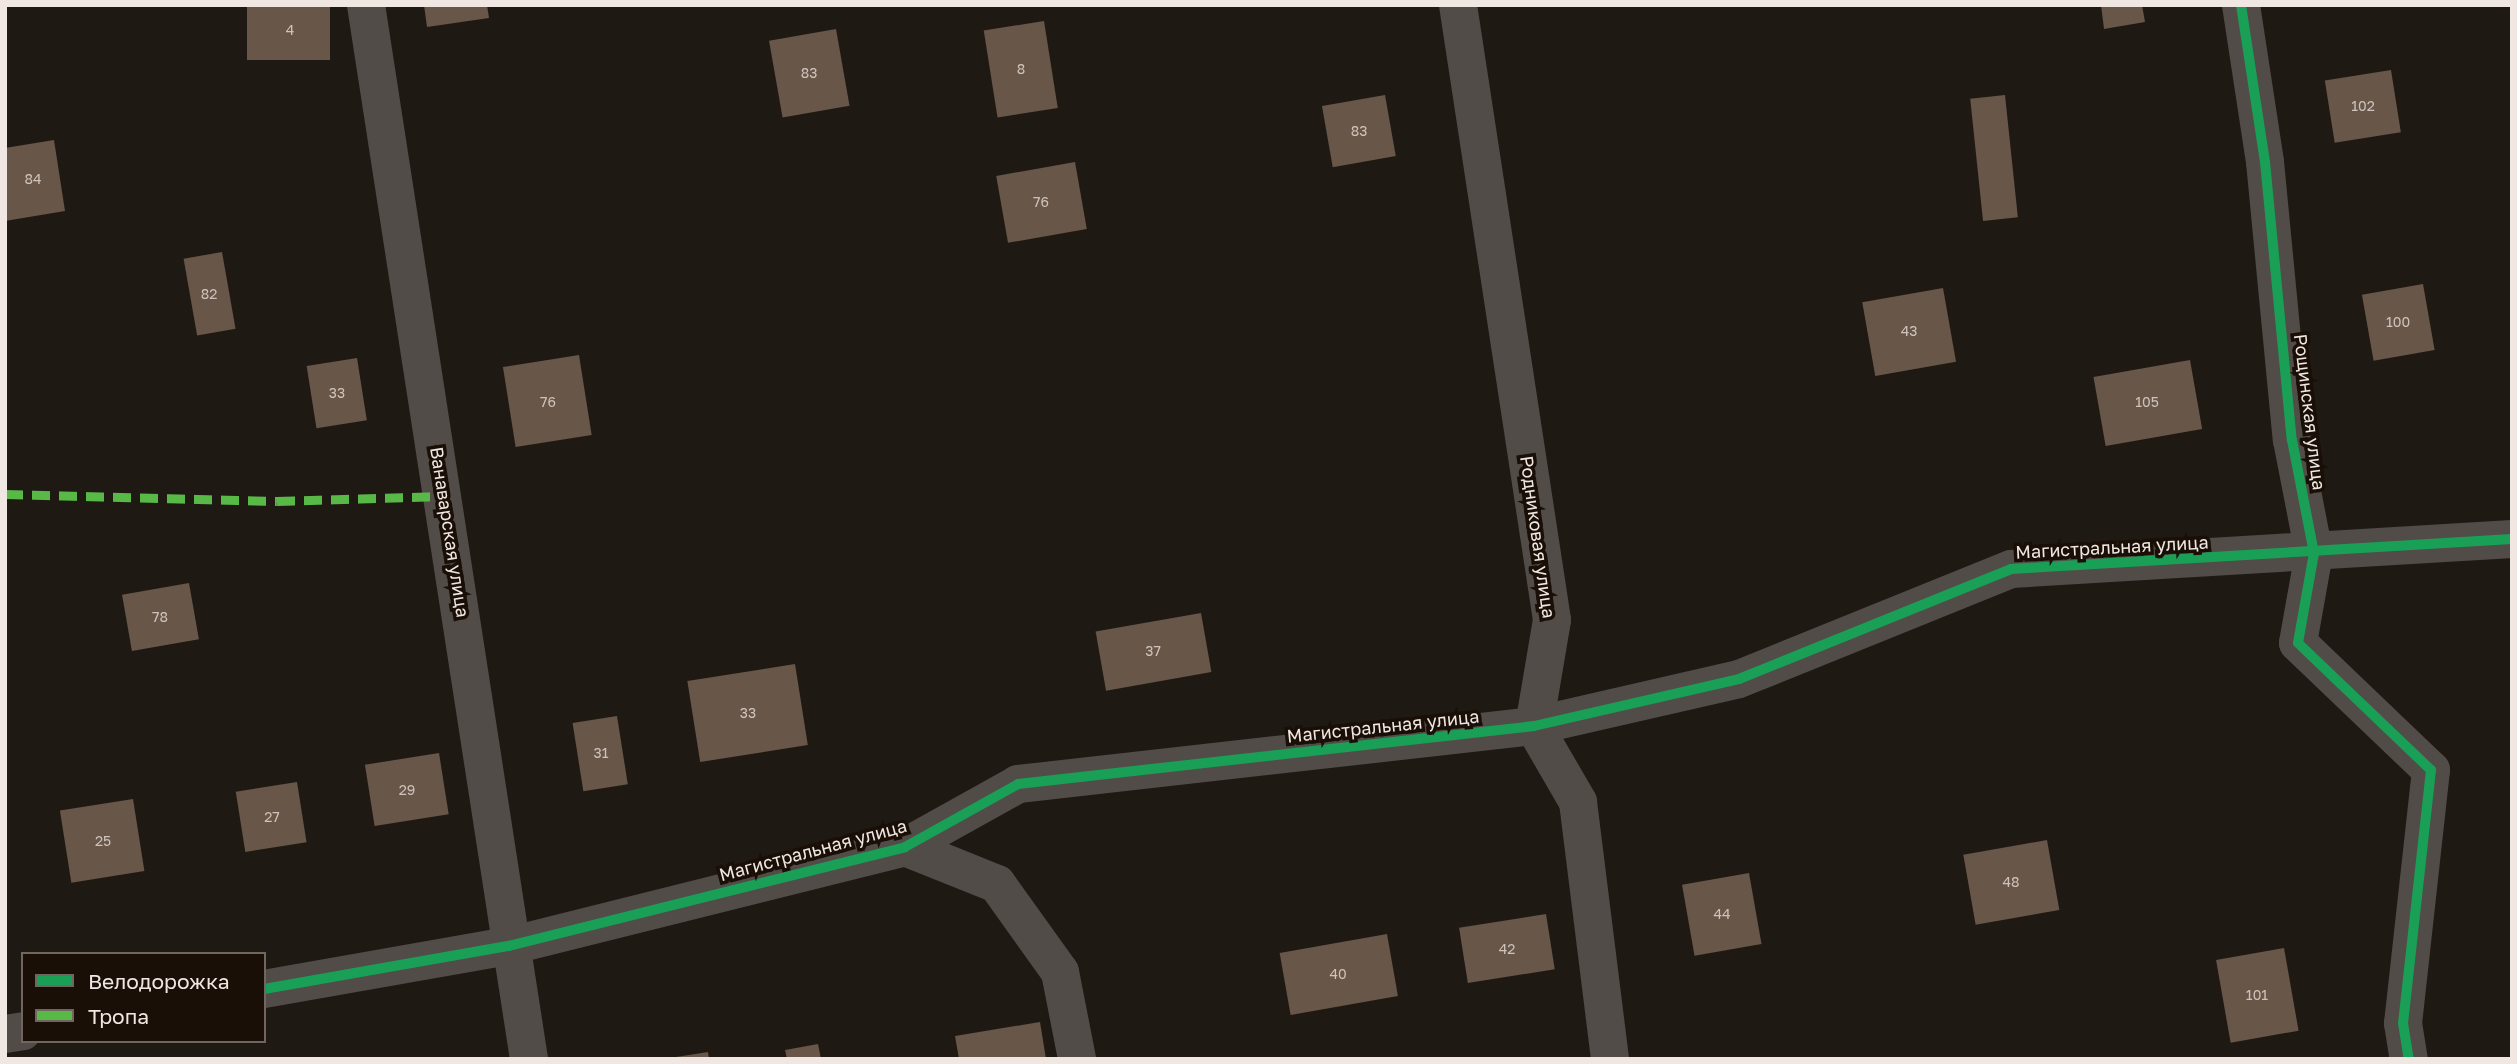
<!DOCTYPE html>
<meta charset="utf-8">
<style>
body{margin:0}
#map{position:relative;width:2517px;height:1064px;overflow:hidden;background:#1f1914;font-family:"Golos Text",sans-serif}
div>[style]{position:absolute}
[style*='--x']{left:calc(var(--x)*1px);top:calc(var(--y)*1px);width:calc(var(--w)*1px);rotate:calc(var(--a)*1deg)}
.building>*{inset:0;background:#685648;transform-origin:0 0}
.street>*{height:38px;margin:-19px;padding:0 19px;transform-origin:19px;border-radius:19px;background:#514c47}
.quiet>*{height:9px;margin-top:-4.5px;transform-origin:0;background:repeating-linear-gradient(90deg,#58b947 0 18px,transparent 0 27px)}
.cycleway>*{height:10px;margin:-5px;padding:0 5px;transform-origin:5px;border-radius:5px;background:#1a9f57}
span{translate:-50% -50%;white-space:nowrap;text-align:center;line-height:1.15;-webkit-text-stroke:7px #1a0f07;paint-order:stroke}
.number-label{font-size:14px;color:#cec3bc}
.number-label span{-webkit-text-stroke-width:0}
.street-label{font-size:18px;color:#f0e7e2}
.frame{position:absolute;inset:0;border:7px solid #f0e7e2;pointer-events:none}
.legend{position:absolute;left:21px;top:952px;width:245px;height:91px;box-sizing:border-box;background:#1a0f07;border:2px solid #70655f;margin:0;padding:9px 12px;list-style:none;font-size:21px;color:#f0e7e2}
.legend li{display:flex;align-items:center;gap:14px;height:35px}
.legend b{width:35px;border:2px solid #70655f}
</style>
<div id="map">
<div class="building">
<div style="left:247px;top:5px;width:83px;height:55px"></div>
<div style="clip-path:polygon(424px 5px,487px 5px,489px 18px,427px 27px)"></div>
<div style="clip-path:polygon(2101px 5px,2142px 5px,2145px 22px,2104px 29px)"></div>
<div style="left:1044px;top:21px;width:88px;height:61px;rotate:81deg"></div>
<div style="left:836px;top:29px;width:78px;height:68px;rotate:80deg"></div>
<div style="left:2391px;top:70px;width:63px;height:67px;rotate:81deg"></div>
<div style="left:1385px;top:95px;width:62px;height:64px;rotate:80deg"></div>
<div style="left:2005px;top:95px;width:123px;height:35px;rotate:84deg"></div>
<div style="clip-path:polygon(54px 140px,65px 211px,5px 221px,5px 148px)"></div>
<div style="left:1075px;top:162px;width:68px;height:80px;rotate:80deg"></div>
<div style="left:222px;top:252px;width:78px;height:39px;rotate:80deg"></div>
<div style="left:2423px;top:284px;width:67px;height:62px;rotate:80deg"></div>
<div style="left:1943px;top:288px;width:75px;height:82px;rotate:80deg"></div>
<div style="left:579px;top:355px;width:81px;height:77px;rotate:81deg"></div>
<div style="left:357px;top:358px;width:63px;height:51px;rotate:81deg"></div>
<div style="left:2190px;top:360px;width:70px;height:98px;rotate:80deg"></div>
<div style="left:189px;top:583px;width:57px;height:68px;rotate:80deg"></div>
<div style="left:1201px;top:613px;width:60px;height:107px;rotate:80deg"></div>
<div style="left:795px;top:664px;width:82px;height:109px;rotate:81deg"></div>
<div style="left:617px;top:716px;width:69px;height:45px;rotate:81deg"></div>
<div style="left:439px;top:753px;width:62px;height:75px;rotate:81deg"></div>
<div style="left:297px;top:782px;width:61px;height:62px;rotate:81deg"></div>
<div style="left:133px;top:799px;width:73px;height:74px;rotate:81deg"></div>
<div style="left:2047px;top:840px;width:71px;height:85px;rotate:80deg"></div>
<div style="left:1749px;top:873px;width:72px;height:68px;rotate:80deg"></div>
<div style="left:1546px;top:914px;width:56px;height:88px;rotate:81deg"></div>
<div style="left:1387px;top:934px;width:63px;height:109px;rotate:80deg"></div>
<div style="left:2284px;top:948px;width:84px;height:69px;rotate:80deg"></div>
<div style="clip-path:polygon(1040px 1022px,1046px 1059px,959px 1059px,955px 1036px)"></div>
<div style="clip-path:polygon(818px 1044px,821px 1059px,787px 1059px,785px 1050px)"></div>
<div style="clip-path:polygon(708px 1052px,709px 1059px,676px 1059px,676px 1057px)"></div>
</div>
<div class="street">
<div style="--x:366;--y:5;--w:1067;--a:81.21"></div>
<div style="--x:1458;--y:5;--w:622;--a:81.31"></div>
<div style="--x:1552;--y:620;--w:108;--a:99.6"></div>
<div style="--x:1534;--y:726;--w:88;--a:59.9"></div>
<div style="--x:1578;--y:802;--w:259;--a:82.9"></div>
<div style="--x:2241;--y:5;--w:159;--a:81.3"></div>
<div style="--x:2265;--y:162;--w:279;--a:84.5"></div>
<div style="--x:2292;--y:440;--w:115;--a:79"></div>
<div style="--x:2314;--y:553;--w:91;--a:100.1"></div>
<div style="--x:2298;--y:643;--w:184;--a:43.7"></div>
<div style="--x:2431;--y:770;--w:255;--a:96.3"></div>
<div style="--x:2403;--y:1023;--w:36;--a:81"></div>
<div style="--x:905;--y:847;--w:99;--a:21.9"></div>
<div style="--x:997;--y:884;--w:108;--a:54.4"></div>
<div style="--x:1060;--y:972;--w:89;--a:78.9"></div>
<div style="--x:264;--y:989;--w:249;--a:-10"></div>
<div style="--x:509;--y:946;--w:408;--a:-14"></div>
<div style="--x:905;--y:847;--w:129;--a:-29.1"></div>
<div style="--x:1018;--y:784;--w:519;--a:-6.41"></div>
<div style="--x:1534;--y:726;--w:210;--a:-12.9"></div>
<div style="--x:1739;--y:679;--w:293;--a:-22"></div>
<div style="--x:2011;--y:569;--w:502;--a:-3.43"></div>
<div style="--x:5;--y:1034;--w:18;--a:-9"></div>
</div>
<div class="quiet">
<div style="--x:5;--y:494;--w:272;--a:1.5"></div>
<div style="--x:277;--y:501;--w:167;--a:-1.7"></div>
</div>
<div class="cycleway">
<div style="--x:2241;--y:5;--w:159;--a:81.3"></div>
<div style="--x:2265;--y:162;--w:279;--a:84.5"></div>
<div style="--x:2292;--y:440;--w:115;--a:79"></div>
<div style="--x:2314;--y:553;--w:91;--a:100.1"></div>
<div style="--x:2298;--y:643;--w:184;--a:43.7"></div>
<div style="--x:2431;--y:770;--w:255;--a:96.3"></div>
<div style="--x:2403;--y:1023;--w:36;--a:81"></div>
<div style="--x:264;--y:989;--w:249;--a:-10"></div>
<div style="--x:509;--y:946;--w:408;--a:-14"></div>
<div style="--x:905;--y:847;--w:129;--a:-29.1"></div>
<div style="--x:1018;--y:784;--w:519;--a:-6.41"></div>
<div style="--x:1534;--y:726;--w:210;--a:-12.9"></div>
<div style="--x:1739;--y:679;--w:293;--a:-22"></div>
<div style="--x:2011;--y:569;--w:502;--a:-3.43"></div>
</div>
<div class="number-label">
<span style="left:290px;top:30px">4</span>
<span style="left:1021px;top:69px">8</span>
<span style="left:809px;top:73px">83</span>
<span style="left:2363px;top:106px">102</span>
<span style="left:1359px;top:131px">83</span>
<span style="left:33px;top:179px">84</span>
<span style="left:1041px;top:202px">76</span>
<span style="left:209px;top:294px">82</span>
<span style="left:2398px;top:322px">100</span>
<span style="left:1909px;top:331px">43</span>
<span style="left:337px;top:393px">33</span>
<span style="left:548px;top:402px">76</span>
<span style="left:2147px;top:402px">105</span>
<span style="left:160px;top:617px">78</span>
<span style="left:1153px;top:651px">37</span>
<span style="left:748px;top:713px">33</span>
<span style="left:601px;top:753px">31</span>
<span style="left:407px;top:790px">29</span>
<span style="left:272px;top:817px">27</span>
<span style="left:103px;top:841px">25</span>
<span style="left:2011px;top:882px">48</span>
<span style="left:1722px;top:914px">44</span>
<span style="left:1507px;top:949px">42</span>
<span style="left:1338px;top:974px">40</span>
<span style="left:2257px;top:995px">101</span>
</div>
<div class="street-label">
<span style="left:2310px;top:412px;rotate:83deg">Рощинская улица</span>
<span style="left:450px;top:532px;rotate:81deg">Ванаварская улица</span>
<span style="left:1538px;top:537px;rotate:82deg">Родниковая улица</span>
<span style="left:2112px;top:547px;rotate:-3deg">Магистральная улица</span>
<span style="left:1383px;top:726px;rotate:-6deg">Магистральная улица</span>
<span style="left:813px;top:850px;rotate:-15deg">Магистральная улица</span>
</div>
<div class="frame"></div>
<ul class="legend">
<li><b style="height:9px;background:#1a9f57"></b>Велодорожка</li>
<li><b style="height:9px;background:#58b947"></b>Тропа</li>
</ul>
</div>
